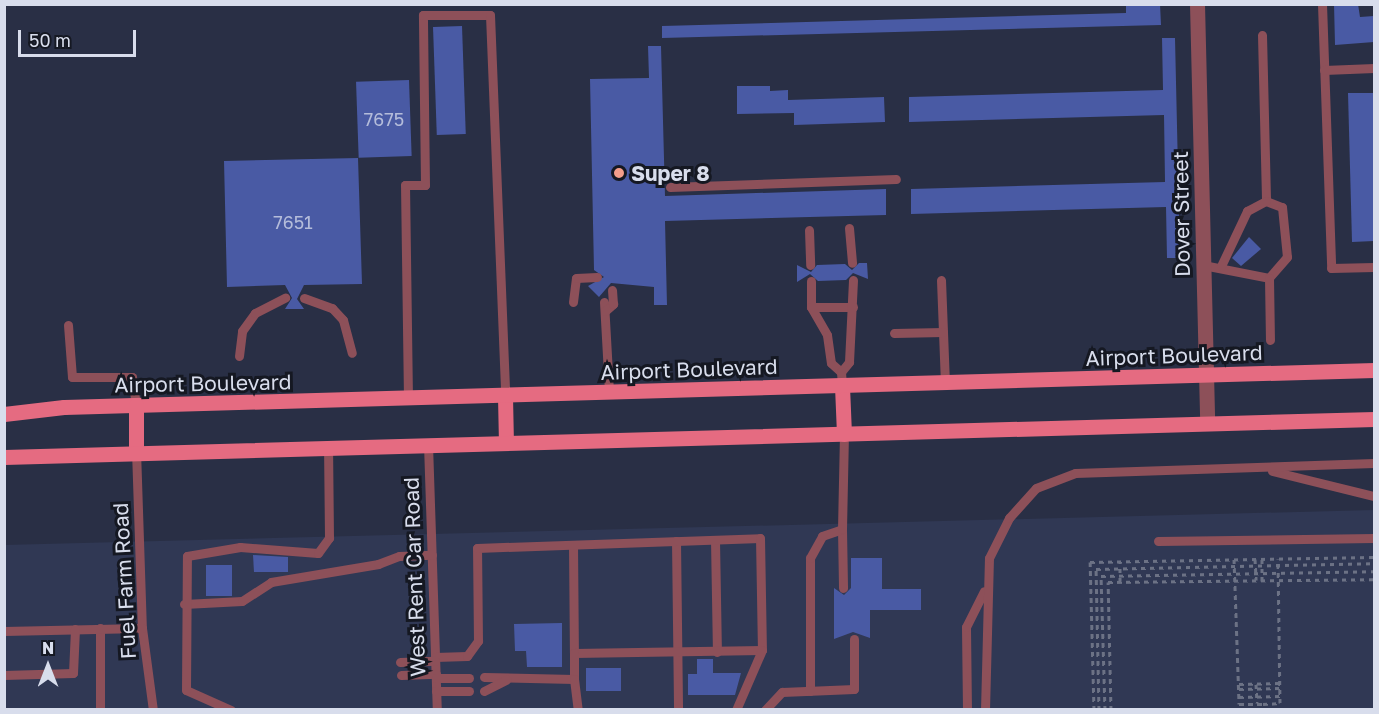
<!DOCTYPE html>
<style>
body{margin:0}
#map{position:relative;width:1379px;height:714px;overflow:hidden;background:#292f45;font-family:"Golos Text",sans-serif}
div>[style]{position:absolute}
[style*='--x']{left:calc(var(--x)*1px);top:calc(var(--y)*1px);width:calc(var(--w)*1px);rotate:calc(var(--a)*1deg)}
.built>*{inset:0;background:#303854}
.building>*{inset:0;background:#495aa4;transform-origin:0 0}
.path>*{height:3px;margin-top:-1.5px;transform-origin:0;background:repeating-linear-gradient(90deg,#6c7285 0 4.5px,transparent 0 9px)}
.lane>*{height:9px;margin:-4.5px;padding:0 4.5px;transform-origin:4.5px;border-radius:4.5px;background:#8d5059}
.street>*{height:15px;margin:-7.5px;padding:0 7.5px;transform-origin:7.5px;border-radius:7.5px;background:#8d5059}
.primary>*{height:15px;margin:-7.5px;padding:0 7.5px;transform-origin:7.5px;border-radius:7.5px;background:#e56b81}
.dots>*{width:16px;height:16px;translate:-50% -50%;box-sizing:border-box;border:3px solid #151822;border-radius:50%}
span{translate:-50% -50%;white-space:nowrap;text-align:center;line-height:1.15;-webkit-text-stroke:6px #151822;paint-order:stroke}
.number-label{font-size:18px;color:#b4bcda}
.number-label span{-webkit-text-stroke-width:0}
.poi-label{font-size:21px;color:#d8ddec;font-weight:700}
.left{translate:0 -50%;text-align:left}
.street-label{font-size:21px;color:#d8ddec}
.frame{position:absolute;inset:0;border:6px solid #d8ddec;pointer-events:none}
.north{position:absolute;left:18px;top:636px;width:60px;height:60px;-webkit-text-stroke:4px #151822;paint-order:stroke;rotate:0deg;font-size:16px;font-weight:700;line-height:24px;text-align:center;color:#d8ddec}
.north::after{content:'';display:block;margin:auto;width:21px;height:27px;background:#d8ddec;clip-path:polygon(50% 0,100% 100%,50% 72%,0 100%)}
.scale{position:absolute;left:18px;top:30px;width:118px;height:27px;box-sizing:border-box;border:3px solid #d8ddec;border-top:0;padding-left:8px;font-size:18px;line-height:21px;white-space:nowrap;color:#d8ddec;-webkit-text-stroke:4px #151822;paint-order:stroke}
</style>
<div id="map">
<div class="built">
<div style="clip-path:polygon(1374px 510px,1374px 709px,5px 709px,4px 545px)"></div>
</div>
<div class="building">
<div style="clip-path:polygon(1126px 4px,1160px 4px,1161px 25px,662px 38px,662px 26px,1126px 13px)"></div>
<div style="clip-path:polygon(1334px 4px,1358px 4px,1360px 17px,1374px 16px,1374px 42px,1335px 45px)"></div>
<div style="left:462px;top:26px;width:108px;height:29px;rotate:88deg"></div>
<div style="clip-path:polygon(1162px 38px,1175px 38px,1180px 258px,1167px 258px,1166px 207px,911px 214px,911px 189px,1165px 182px,1164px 115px,909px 122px,909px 97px,1163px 90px)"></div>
<div style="clip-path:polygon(648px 46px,661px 46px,665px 196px,886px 189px,886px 215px,665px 221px,667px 305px,654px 305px,654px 287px,611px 283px,599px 297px,588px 286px,604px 277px,594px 270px,590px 79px,649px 78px)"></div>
<div style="left:409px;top:80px;width:76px;height:53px;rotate:88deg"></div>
<div style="clip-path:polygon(737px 86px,770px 86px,770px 91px,788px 90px,788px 100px,884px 97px,885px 122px,794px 125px,794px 113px,737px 114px)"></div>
<div style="clip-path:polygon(1348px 93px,1374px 93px,1374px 241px,1352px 242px)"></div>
<div style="clip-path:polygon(358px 158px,362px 284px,304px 285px,297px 299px,304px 309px,285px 309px,292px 298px,285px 285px,227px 287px,224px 161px)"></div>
<div style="clip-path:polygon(1249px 237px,1261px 249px,1241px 266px,1232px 258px)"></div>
<div style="clip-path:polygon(859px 263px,867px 263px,868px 279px,853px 273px,846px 280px,818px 281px,810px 274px,797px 282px,797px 265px,811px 272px,817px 265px,845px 264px,852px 270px)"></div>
<div style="clip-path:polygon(253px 555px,288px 557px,288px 572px,254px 572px)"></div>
<div style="clip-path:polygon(851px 558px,882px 558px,882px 589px,921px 589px,921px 610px,870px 610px,870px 638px,853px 632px,834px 639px,834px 588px,844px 595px,851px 588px)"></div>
<div style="left:206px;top:565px;width:26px;height:31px"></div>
<div style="clip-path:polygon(562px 623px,562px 667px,527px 667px,526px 651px,515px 651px,514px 624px)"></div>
<div style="clip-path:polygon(697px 659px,713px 659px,713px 673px,741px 673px,735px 695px,688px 695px,688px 674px,697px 674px)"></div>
<div style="left:586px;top:668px;width:35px;height:23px"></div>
</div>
<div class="path">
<div style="--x:1234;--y:559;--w:145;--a:88"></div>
<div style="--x:1239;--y:704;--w:24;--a:0"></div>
<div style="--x:1263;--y:704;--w:17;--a:-3"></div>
<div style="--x:1280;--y:703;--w:144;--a:-90.8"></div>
<div style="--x:1255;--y:559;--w:21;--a:87"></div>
<div style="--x:1262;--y:559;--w:22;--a:90"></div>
<div style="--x:1120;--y:582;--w:20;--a:-90"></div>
<div style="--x:1239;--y:684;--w:40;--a:-1.4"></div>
<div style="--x:1256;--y:684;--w:19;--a:87"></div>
<div style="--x:1239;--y:689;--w:41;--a:-1.4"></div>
<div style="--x:1239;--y:697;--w:41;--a:-1.4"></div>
<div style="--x:1094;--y:710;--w:148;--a:-91.5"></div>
<div style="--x:1090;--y:562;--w:284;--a:-1"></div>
<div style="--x:1099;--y:710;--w:141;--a:-91.2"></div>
<div style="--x:1096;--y:569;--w:278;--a:-1.2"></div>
<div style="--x:1105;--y:710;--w:134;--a:-91.7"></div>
<div style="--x:1101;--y:576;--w:273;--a:-1"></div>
<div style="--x:1111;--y:710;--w:128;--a:-91.3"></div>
<div style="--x:1108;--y:582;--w:266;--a:-0.6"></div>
</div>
<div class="lane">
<div style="--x:1322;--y:4;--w:264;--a:88"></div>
<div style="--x:1331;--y:268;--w:43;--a:-1.3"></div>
<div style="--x:1262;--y:35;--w:166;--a:88.6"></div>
<div style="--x:1266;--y:201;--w:17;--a:21"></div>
<div style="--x:1282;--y:207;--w:50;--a:84.3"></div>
<div style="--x:1287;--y:257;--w:28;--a:131"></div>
<div style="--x:1324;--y:70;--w:50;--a:-2.3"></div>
<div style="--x:670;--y:187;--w:226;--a:-2"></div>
<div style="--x:849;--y:228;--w:35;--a:85"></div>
<div style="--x:809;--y:230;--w:35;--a:88"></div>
<div style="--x:1203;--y:265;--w:67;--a:11.1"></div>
<div style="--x:1269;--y:278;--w:62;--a:89.1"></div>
<div style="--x:1221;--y:266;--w:61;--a:-64.7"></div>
<div style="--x:1247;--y:211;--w:21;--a:-28"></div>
<div style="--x:941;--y:280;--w:103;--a:87.8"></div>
<div style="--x:811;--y:281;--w:26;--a:90"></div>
<div style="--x:811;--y:307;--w:32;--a:60"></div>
<div style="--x:827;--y:335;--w:28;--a:82"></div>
<div style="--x:831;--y:363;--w:13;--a:42"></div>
<div style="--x:304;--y:298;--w:30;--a:20"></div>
<div style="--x:332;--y:308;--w:16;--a:47"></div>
<div style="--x:343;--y:320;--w:34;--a:75"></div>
<div style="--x:573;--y:302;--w:24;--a:-83"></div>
<div style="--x:576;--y:278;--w:21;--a:-3"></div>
<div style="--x:604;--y:302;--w:90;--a:86.8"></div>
<div style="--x:811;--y:307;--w:42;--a:0"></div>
<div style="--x:605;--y:311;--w:11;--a:-41"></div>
<div style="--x:613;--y:304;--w:14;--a:-94"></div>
<div style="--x:68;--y:325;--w:52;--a:85.6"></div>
<div style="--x:72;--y:377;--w:60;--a:0"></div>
<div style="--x:132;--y:377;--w:28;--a:82"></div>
<div style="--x:894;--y:333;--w:49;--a:-1.2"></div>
<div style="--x:239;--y:356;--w:25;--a:-83"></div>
<div style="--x:242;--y:331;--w:22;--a:-54"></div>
<div style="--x:255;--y:313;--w:34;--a:-27"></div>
<div style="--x:842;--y:386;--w:14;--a:-94"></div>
<div style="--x:841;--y:372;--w:13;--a:-51"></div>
<div style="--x:849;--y:362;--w:82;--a:-87.2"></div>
<div style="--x:408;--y:399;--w:214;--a:-90.8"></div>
<div style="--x:405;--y:185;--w:20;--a:0"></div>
<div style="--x:425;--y:185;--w:170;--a:-90.7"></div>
<div style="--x:423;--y:15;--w:67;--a:0"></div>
<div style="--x:490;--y:15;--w:381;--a:87.7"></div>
<div style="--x:428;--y:444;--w:266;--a:88.1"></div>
<div style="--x:136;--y:450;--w:178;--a:88.1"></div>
<div style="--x:142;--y:628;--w:83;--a:82.4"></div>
<div style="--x:1272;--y:471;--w:105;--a:13.8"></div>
<div style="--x:842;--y:529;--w:59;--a:89"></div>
<div style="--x:715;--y:540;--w:112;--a:89"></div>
<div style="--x:676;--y:541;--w:169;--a:89.3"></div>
<div style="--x:1158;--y:541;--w:216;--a:-0.8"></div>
<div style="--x:573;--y:545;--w:108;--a:89.5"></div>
<div style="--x:184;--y:604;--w:58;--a:-3"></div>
<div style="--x:242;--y:601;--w:35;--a:-33"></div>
<div style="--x:271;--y:582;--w:109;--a:-9.5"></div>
<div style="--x:378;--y:564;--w:22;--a:-21"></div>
<div style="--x:399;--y:556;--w:33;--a:-2"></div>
<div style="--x:100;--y:628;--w:82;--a:90"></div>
<div style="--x:4;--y:631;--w:138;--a:-1.2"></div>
<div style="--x:435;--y:657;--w:32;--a:-2"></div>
<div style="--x:467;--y:656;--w:19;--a:-54"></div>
<div style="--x:478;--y:641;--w:93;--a:-90.6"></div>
<div style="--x:477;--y:548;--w:283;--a:-2"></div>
<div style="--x:760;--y:538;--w:112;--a:89"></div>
<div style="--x:762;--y:650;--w:188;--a:179.1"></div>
<div style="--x:574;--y:653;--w:26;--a:90"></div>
<div style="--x:574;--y:679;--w:90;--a:-178.7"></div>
<div style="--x:400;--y:662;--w:35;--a:-2"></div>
<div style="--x:4;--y:675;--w:69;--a:-1.7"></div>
<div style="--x:73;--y:673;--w:44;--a:-87.4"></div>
<div style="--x:401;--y:675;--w:35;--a:-2"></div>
<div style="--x:436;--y:678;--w:33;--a:0"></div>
<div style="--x:574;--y:679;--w:31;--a:83"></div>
<div style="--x:436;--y:691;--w:33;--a:0"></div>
<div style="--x:484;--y:691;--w:25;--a:-27"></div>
<div style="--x:810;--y:691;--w:133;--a:-90"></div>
<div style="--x:810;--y:558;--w:25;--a:-61"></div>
<div style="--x:822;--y:536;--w:21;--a:-19"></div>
<div style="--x:842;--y:529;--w:95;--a:-88.8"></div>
<div style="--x:231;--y:710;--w:49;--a:-156"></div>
<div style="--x:186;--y:690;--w:134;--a:-89.6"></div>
<div style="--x:187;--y:556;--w:54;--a:-9.6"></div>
<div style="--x:240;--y:547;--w:78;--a:4.4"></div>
<div style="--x:318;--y:553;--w:19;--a:-54"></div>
<div style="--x:329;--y:538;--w:93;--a:-90.6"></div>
<div style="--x:736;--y:710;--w:65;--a:-66.6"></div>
<div style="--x:765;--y:710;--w:25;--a:-47"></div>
<div style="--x:782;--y:692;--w:72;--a:-2.4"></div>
<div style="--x:854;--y:689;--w:50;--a:-90"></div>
<div style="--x:967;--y:710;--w:83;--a:-90.7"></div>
<div style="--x:966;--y:627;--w:40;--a:-63.4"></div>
<div style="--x:985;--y:710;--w:152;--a:-88.5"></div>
<div style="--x:989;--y:558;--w:45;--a:-63.4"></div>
<div style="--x:1009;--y:518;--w:40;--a:-48"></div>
<div style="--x:1036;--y:488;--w:42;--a:-21"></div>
<div style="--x:1075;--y:473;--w:299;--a:-1.9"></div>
</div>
<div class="street">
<div style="--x:1197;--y:4;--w:419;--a:88.6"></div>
</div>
<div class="primary">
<div style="--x:842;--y:386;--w:48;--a:87.6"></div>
<div style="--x:505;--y:396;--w:46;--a:88.8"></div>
<div style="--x:4;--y:414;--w:60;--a:-6.7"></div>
<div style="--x:64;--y:407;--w:1311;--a:-1.62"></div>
<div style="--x:136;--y:450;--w:45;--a:-90"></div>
<div style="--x:4;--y:457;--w:1371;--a:-1.59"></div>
</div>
<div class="dots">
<div style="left:619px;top:173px;background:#f49d8b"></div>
</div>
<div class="number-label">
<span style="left:384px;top:119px">7675</span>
<span style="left:293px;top:222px">7651</span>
</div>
<div class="poi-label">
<span class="left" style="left:631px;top:173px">Super 8</span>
</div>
<div class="street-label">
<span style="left:1181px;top:214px;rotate:-91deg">Dover Street</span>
<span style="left:1174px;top:355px;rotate:-2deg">Airport Boulevard</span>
<span style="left:689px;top:369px;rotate:-2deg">Airport Boulevard</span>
<span style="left:203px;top:383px;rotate:-1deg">Airport Boulevard</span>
<span style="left:414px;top:577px;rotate:-92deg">West Rent Car Road</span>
<span style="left:124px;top:581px;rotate:-93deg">Fuel Farm Road</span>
</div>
<div class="frame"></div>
<div class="north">N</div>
<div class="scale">50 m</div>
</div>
